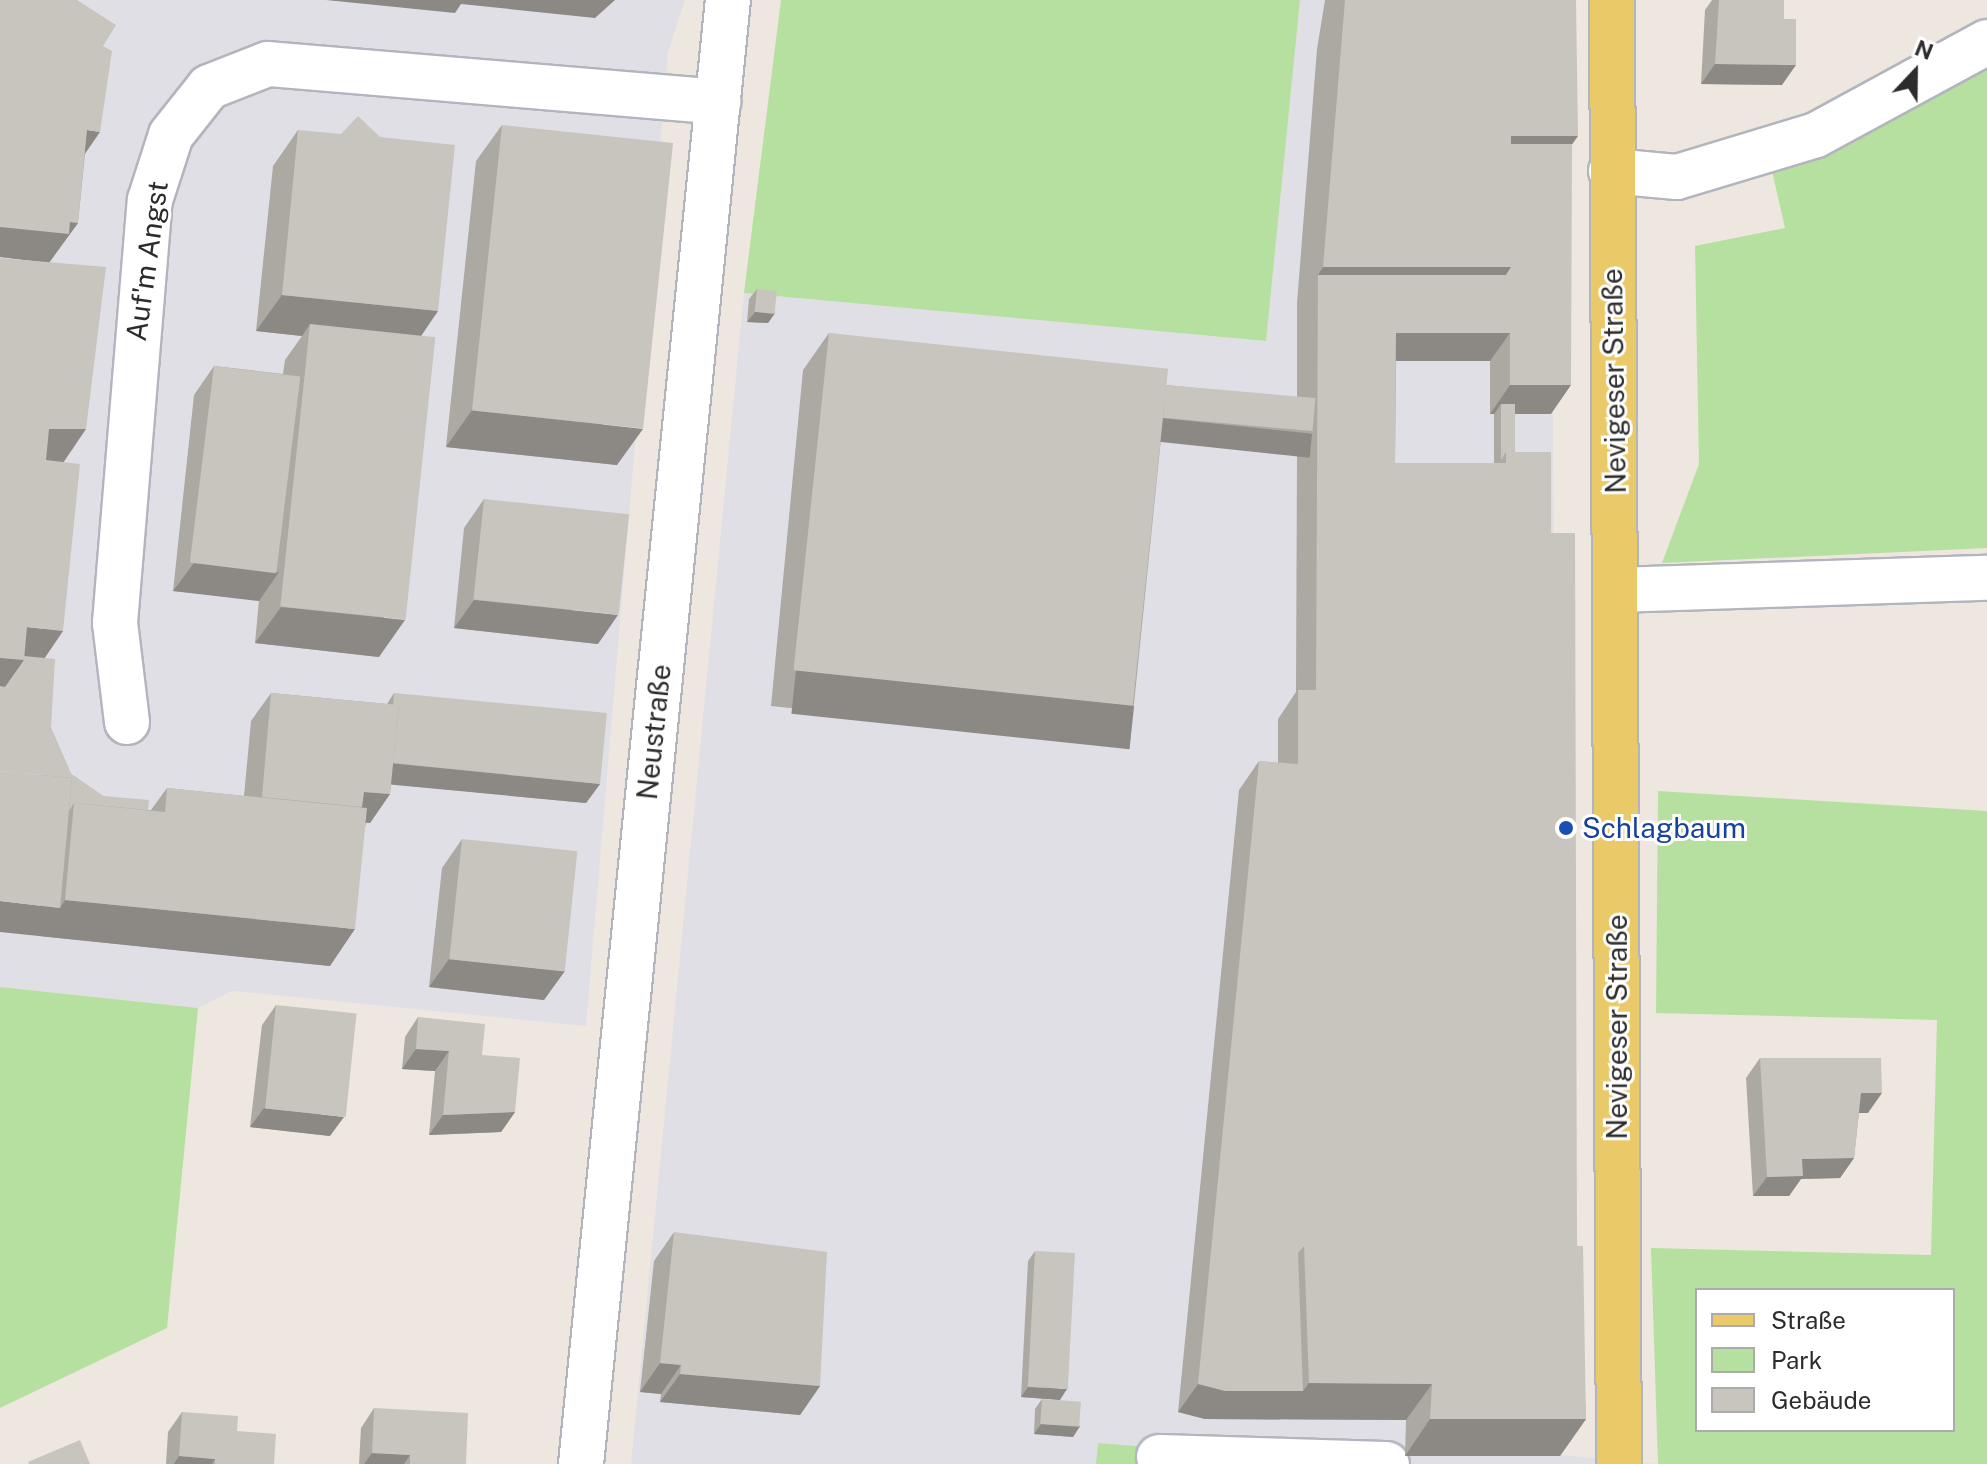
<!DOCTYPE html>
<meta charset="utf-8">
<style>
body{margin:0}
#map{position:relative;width:1987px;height:1464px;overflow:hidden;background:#ede7df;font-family:"Public Sans",sans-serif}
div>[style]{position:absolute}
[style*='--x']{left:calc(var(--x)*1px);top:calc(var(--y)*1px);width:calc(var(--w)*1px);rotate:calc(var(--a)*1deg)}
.industrial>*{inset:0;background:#e1dfe6}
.green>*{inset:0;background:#b6e09f}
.roads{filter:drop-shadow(2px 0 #b2b5be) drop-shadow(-2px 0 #b2b5be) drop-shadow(0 2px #b2b5be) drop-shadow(0 -2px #b2b5be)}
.minor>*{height:44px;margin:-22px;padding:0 22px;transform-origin:22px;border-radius:22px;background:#fff}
.major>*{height:44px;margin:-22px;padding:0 22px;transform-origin:22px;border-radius:22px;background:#e9c968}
.wall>*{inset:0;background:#aca9a3}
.shaded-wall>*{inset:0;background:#8c8985;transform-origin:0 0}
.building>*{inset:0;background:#c8c4be;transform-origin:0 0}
.dots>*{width:22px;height:22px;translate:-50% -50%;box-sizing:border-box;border:4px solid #fff;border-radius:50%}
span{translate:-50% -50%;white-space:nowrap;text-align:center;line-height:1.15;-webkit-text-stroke:6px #fff;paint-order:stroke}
.street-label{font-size:28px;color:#2c2c2c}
.transit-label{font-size:28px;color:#164399}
.left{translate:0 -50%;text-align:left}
.legend{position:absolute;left:1695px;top:1288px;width:260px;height:144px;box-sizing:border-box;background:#fff;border:2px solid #ababab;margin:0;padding:10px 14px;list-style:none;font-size:24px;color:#2c2c2c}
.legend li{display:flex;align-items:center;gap:16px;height:40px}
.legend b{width:40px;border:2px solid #ababab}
.north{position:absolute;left:1875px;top:32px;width:80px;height:80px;-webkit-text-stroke:6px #fff;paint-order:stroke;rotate:22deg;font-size:22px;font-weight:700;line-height:32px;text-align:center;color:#2c2c2c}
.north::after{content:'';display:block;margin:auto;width:28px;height:36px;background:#2c2c2c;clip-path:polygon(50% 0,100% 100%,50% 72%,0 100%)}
</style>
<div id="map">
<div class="industrial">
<div style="clip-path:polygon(0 0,685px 0,668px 52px,586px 1026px,233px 991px,198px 1008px,0 987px)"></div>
<div style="clip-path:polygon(1300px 0,1550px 0,1560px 1455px,1658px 1464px,1173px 1464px,1098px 1444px,1096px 1464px,631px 1464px,744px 293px,1265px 341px)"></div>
</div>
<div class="green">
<div style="clip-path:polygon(781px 0,1300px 0,1266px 341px,744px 293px)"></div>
<div style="clip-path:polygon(1987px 60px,1987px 548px,1662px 563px,1699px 464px,1695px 246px,1785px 228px,1772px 171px)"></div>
<div style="clip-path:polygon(evenodd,1658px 791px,1987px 811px,1987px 1464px,1658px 1464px,1651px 1248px,1931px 1255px,1937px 1020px,1656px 1013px,1658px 791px,1697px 1290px,1953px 1290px,1953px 1430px,1697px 1430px,1697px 1290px)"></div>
<div style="clip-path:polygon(0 987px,198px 1008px,167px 1328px,0 1408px)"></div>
<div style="clip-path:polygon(1098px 1443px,1173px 1449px,1173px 1464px,1096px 1464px)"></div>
</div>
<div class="roads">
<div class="minor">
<div style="--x:1611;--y:171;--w:66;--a:5.2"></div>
<div style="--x:1677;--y:177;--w:145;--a:-16.8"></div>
<div style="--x:1816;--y:135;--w:195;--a:-28.5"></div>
<div style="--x:1616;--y:590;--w:371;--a:-1.9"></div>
<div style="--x:127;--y:722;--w:100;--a:-96.9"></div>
<div style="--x:115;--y:623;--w:424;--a:-85.3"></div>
<div style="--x:150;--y:200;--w:68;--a:-72.1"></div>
<div style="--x:171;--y:135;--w:61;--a:-51.6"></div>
<div style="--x:209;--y:87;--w:63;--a:-21.3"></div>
<div style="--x:268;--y:64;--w:452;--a:4.8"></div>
<div style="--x:1159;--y:1457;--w:228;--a:1.8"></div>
<div style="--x:581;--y:1464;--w:1471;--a:-84.27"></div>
</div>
<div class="major">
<div style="--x:1612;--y:0;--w:1464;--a:89.73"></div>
</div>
</div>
<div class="wall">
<div style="clip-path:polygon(0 0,103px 46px,85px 154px,78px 223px,49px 262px,63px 462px,63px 631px,44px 658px,51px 728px,71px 774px,103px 796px,148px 810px,151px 810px,167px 788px,244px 796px,251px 721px,271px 693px,387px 704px,394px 693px,600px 784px,586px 803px,391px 784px,390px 794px,370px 823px,366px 823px,330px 966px,40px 936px,46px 262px,0 257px)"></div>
<div style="clip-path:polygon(evenodd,1325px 0,1576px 0,1572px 144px,1551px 414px,1515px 414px,1515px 452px,1551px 533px,1577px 1246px,1586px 1419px,1560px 1456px,1405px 1456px,1406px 1420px,1205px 1419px,1178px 1412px,1239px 790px,1259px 761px,1278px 763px,1278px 719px,1296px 692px,1297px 453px,1161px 439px,1134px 704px,1109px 741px,771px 706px,803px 370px,829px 333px,1166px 385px,1297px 398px,1297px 303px,1317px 49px,1325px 0,1396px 361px,1490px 361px,1490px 414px,1494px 414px,1494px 463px,1395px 463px,1396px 361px)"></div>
<div style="clip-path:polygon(1712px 0,1784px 0,1782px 85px,1701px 84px,1705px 10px)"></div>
<div style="clip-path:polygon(502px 125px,617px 465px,446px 447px,476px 161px)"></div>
<div style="clip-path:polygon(298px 130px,438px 311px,421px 335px,379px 657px,255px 643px,259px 600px,173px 591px,194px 395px,214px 366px,283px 374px,285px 360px,302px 336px,256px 331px,273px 166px)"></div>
<div style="clip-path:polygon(757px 289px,775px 313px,768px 323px,747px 322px,749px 299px)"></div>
<div style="clip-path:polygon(484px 499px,598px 644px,454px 628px,464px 528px)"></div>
<div style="clip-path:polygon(462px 839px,544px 1000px,429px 987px,442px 868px)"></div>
<div style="clip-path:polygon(276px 1005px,330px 1136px,250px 1127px,262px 1025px)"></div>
<div style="clip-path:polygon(418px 1017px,482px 1055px,515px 1112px,501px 1132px,429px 1135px,435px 1071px,402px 1069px,405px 1037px)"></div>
<div style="clip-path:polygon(1760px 1058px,1868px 1113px,1859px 1113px,1854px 1158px,1840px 1178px,1801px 1179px,1789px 1196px,1753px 1196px,1746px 1078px)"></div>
<div style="clip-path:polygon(674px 1232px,820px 1386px,800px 1415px,660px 1402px,661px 1394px,640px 1392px,654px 1261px)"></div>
<div style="clip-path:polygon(1035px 1251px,1060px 1400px,1021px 1397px,1028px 1261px)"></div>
<div style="clip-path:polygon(1042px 1399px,1080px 1426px,1073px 1437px,1034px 1434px,1035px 1409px)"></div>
<div style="clip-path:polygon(374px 1408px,466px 1464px,359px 1464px,361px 1428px)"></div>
<div style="clip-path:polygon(182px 1412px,237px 1431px,274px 1464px,166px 1464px,168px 1432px)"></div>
</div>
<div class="shaded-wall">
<div style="clip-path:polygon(326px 0,615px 0,595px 18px,461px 4px,455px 13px)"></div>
<div style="clip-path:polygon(1715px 64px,1796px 65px,1782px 85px,1701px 84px)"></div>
<div style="clip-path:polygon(87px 130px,100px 132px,80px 161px)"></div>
<div style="clip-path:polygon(1511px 136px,1578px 136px,1552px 173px,1506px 173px)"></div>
<div style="clip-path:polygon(70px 222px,78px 223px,49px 263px,0 257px,0 227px)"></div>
<div style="clip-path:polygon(1323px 267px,1511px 267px,1486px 304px,1318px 275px)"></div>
<div style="clip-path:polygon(282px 295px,438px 311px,413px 348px,310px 324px,302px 336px,256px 331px)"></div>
<div style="clip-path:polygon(755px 312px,775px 313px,768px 323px,747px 322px)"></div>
<div style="clip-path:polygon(1396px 333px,1510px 333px,1490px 361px,1376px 361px)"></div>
<div style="clip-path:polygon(1510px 385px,1571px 385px,1551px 414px,1501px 414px,1501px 404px,1494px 414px,1490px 414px)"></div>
<div style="clip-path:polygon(472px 410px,643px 429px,617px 465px,446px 447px)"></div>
<div style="left:1152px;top:417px;width:161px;height:24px;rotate:6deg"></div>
<div style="clip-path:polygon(49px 429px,86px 429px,61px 466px,23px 466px)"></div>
<div style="clip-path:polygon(194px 563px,279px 572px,259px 601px,173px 591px)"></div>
<div style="clip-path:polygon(474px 600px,618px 615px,598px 644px,454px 628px)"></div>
<div style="clip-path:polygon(281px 607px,405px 620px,379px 657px,255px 643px)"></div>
<div style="clip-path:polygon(27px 627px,63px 631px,38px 668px,0 694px,0 658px)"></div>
<div style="left:796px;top:670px;width:340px;height:44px;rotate:6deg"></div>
<div style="clip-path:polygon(388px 763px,600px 784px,586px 803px,374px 783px)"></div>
<div style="clip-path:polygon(364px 792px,390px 794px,370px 823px,357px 822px)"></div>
<div style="clip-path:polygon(65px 900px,355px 929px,330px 966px,0 932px,0 901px,60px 908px)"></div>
<div style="clip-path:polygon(449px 959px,565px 971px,544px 1000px,429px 987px)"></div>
<div style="clip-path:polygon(416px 1049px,449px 1051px,435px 1071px,402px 1069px)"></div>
<div style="clip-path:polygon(1861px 1093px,1882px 1093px,1868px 1113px,1847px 1113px)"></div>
<div style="clip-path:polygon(264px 1108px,344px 1117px,330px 1136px,250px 1127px)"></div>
<div style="clip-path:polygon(515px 1112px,501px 1132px,429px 1135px,443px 1115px)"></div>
<div style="clip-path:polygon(1854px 1158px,1840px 1178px,1801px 1179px,1789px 1196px,1753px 1196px,1767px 1177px,1802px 1159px)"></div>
<div style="clip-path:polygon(660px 1363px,681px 1365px,661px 1394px,640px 1392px)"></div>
<div style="clip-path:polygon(680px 1374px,820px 1386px,800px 1415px,660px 1402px)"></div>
<div style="clip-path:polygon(1309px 1383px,1432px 1384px,1406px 1420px,1205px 1419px,1178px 1412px,1198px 1384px,1303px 1391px)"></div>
<div style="clip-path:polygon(1028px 1387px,1067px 1389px,1060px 1400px,1021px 1397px)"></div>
<div style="clip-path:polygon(1430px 1419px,1586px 1419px,1560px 1456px,1405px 1456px)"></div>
<div style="clip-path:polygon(1041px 1424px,1080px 1426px,1073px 1437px,1034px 1434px)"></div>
<div style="clip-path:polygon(372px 1453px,410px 1455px,404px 1464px,364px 1464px)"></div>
<div style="clip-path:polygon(179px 1456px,215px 1459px,212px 1464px,174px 1464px)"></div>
</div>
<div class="building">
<div style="clip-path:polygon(0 0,77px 0,116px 25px,103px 46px,112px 51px,100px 132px,87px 130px,78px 223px,70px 222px,69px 234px,0 227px)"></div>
<div style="clip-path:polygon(1345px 0,1576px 0,1578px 136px,1511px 136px,1511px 267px,1323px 267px)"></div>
<div style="clip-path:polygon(1719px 0,1784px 0,1784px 19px,1796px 19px,1796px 65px,1715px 64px)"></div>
<div style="clip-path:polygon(358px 116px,380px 137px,455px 145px,438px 311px,282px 295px,298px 130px,341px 134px)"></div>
<div style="left:502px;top:125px;width:172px;height:287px;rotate:6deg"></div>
<div style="clip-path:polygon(1511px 144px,1572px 144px,1571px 385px,1510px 385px,1510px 333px,1396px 333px,1395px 463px,1506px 463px,1506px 452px,1551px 452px,1551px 533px,1575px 533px,1577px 1246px,1304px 1246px,1298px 1253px,1303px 1391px,1225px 1391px,1198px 1384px,1259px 761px,1298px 764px,1298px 690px,1316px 690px,1318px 275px,1506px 275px,1511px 267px)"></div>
<div style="clip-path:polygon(0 258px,106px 267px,86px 429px,49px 429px,46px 460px,80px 464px,63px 631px,27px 627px,24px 660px,0 658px)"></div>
<div style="left:757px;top:289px;width:20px;height:23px;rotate:6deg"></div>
<div style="left:310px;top:324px;width:126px;height:284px;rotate:6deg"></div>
<div style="left:829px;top:333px;width:341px;height:339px;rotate:6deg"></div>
<div style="left:214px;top:366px;width:87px;height:198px;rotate:7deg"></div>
<div style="left:1166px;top:385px;width:150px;height:33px;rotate:5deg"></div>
<div style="clip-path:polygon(1501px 404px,1515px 404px,1515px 452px,1506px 452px,1501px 460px)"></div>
<div style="left:484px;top:499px;width:146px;height:101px;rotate:6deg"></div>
<div style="clip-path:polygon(24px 656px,55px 659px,51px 728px,71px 774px,103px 796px,149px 800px,148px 810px,74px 803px,69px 811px,72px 778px,0 771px,0 686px,5px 687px,24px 660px)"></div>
<div style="clip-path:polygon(271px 693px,399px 705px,390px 794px,364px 792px,362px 807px,262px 797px)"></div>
<div style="clip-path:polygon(394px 693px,607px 713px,600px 784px,393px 763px,399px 705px,393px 705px)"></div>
<div style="clip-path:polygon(0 771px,72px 778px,60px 908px,0 901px)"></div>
<div style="clip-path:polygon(167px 788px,367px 808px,355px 929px,65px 900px,74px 803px,165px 812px)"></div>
<div style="left:462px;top:839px;width:116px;height:121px;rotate:6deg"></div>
<div style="left:276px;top:1005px;width:81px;height:104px;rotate:6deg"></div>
<div style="clip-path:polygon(418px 1017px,485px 1024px,482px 1055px,520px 1058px,515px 1112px,443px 1115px,449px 1051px,416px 1049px)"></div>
<div style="clip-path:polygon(1760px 1058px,1881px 1058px,1882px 1093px,1861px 1093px,1854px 1158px,1802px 1159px,1803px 1176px,1767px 1177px)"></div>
<div style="clip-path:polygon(674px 1232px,827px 1252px,820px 1386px,680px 1374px,681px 1365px,660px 1363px)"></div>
<div style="clip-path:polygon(1304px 1246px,1583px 1246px,1586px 1419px,1430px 1419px,1432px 1384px,1309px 1383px)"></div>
<div style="left:1035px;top:1251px;width:40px;height:136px;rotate:3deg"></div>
<div style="left:1042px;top:1399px;width:39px;height:25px;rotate:4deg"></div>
<div style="clip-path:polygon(374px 1408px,468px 1413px,466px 1464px,410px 1464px,410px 1455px,372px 1453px)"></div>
<div style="clip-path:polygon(182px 1412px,238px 1416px,237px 1431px,276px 1434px,274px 1464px,215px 1464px,215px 1459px,179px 1456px)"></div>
<div style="clip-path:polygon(80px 1440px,90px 1464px,29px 1464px,28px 1462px)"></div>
</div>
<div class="dots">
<div style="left:1566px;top:828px;background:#1a4fb4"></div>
</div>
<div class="street-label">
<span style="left:147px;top:261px;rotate:-82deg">Auf'm Angst</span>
<span style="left:1614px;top:381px;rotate:-91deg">Nevigeser Straße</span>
<span style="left:654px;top:732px;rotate:-84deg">Neustraße</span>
<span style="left:1617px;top:1027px;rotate:-90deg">Nevigeser Straße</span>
</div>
<div class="transit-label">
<span class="left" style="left:1582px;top:828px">Schlagbaum</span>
</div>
<ul class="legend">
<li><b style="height:10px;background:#e9c968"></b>Straße</li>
<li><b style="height:22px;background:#b6e09f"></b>Park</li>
<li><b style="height:22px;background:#c8c4be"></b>Gebäude</li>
</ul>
<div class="north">N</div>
</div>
